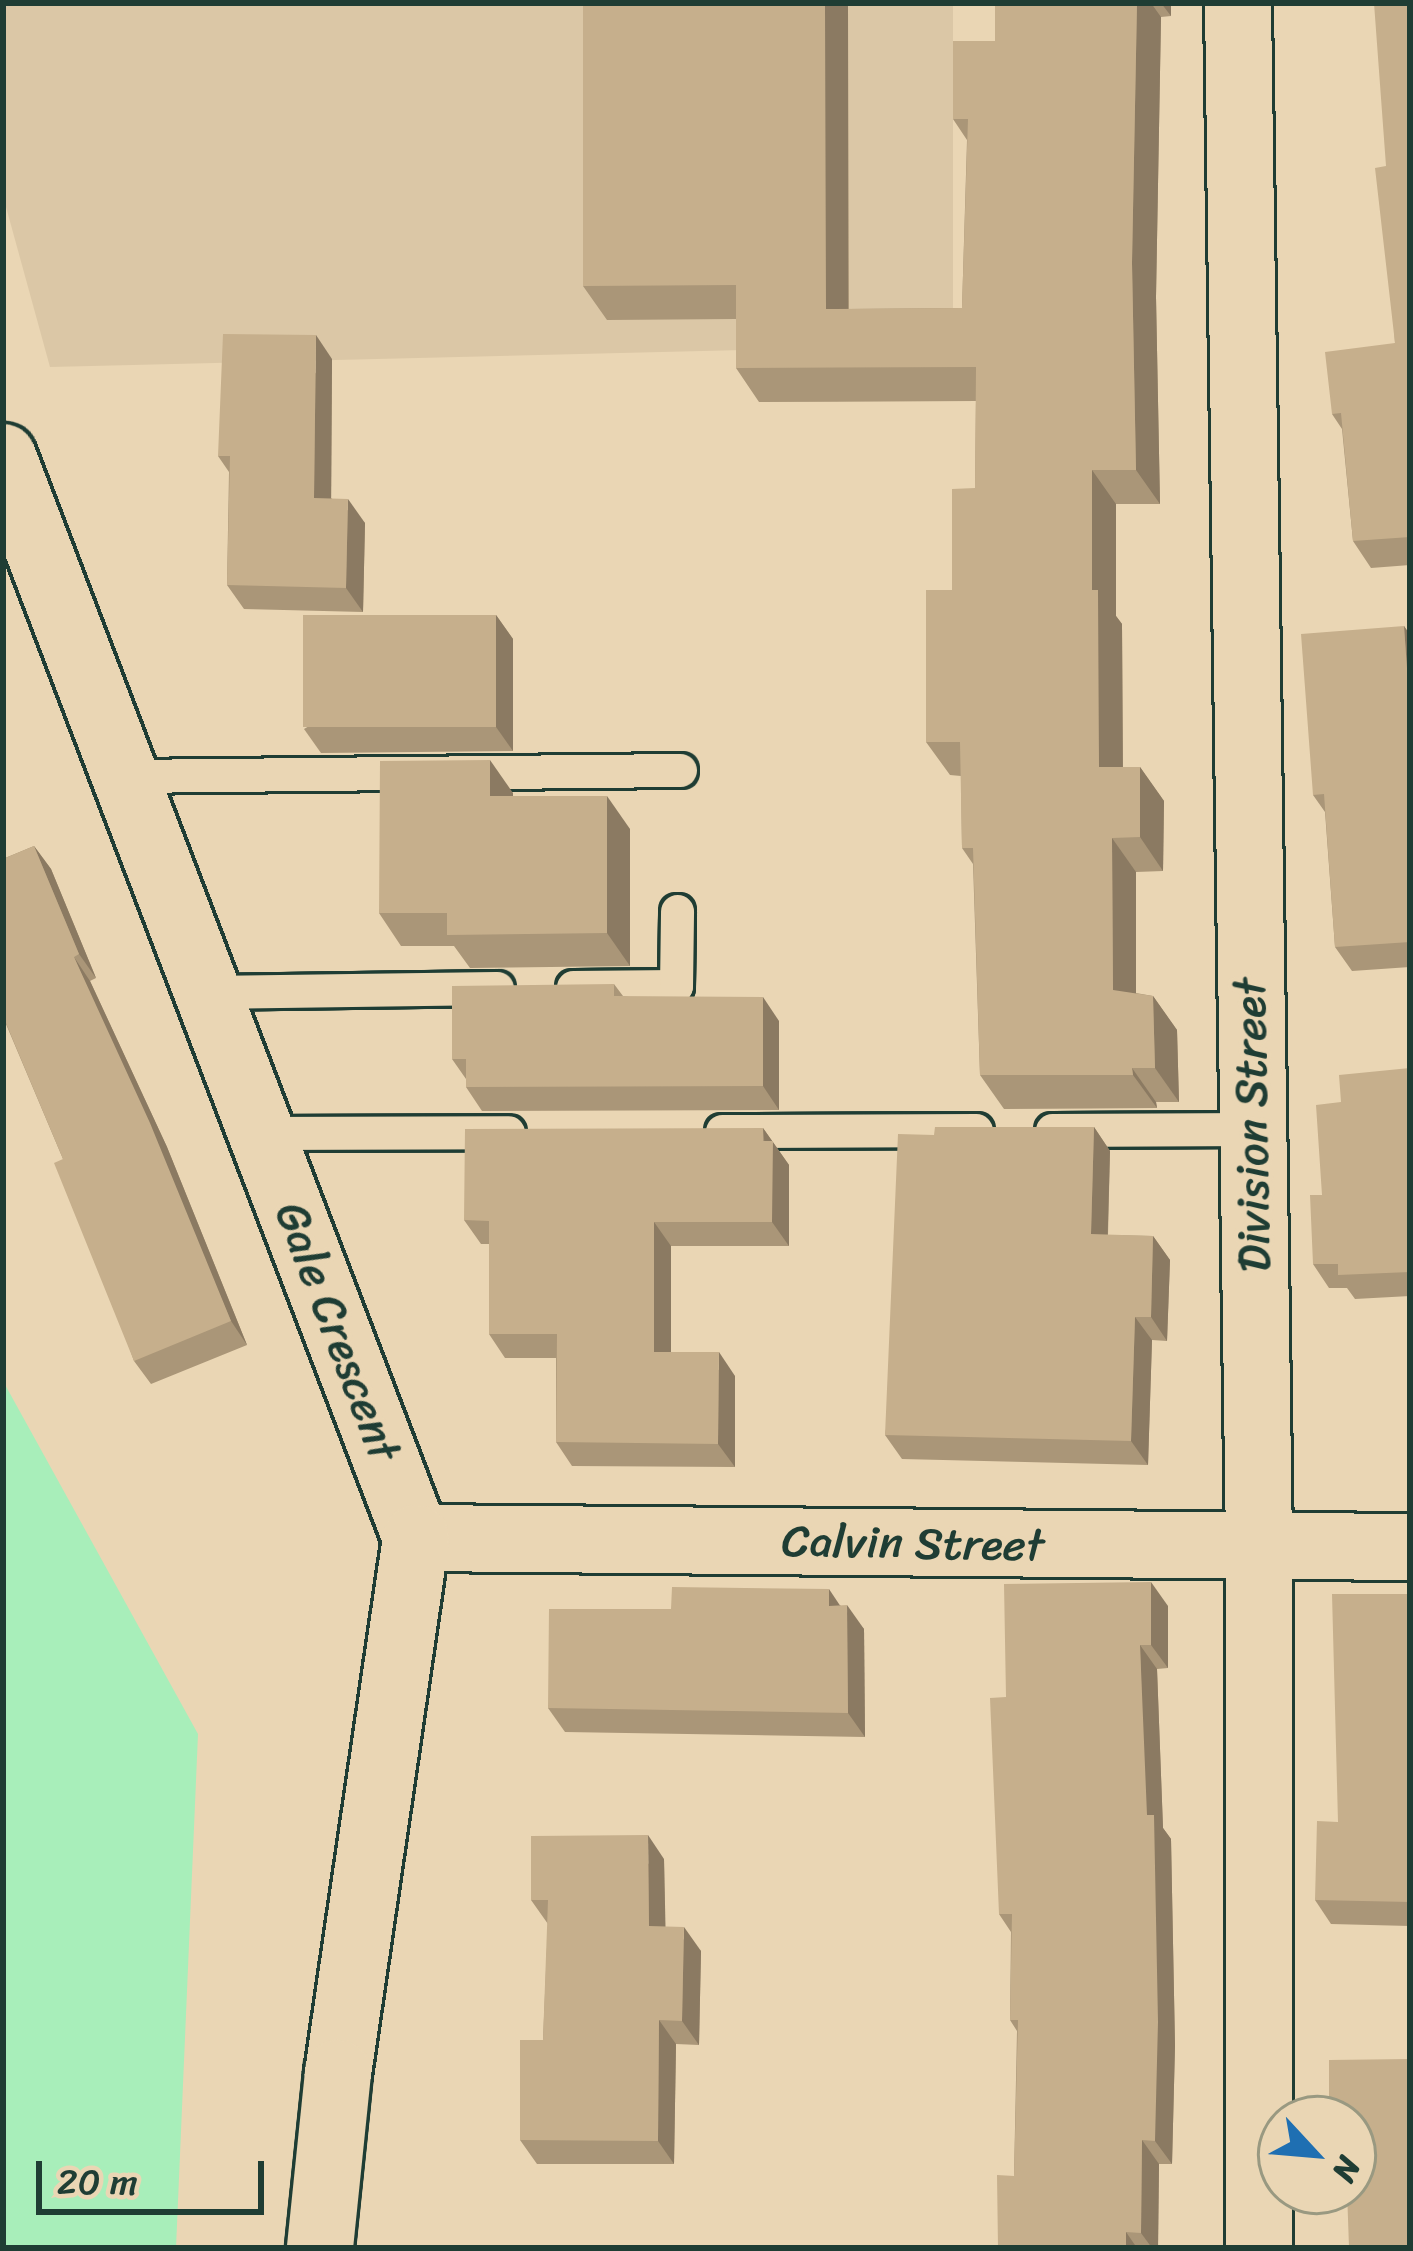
<!DOCTYPE html>
<style>
body{margin:0}
#map{position:relative;width:1413px;height:2251px;overflow:hidden;background:#ead6b4;font-family:Sriracha,sans-serif}
div>[style]{position:absolute}
[style*='--x']{left:calc(var(--x)*1px);top:calc(var(--y)*1px);width:calc(var(--w)*1px);rotate:calc(var(--a)*1deg)}
.built>*{inset:0;background:#dbc7a6}
.green>*{inset:0;background:#a8eeba}
.roads{filter:drop-shadow(3px 0 #1f3d34) drop-shadow(-3px 0 #1f3d34) drop-shadow(0 3px #1f3d34) drop-shadow(0 -3px #1f3d34)}
.service>*{height:33px;margin:-16.5px;padding:0 16.5px;transform-origin:16.5px;border-radius:16.5px;background:#ead6b4}
.minor>*{height:66px;margin:-33px;padding:0 33px;transform-origin:33px;border-radius:33px;background:#ead6b4}
.tertiary>*{height:66px;margin:-33px;padding:0 33px;transform-origin:33px;border-radius:33px;background:#ead6b4}
.wall>*{inset:0;background:#aa9678}
.shaded-wall>*{inset:0;background:#8b7a62;transform-origin:0 0}
.building>*{inset:0;background:#c6af8c;transform-origin:0 0}
span{translate:-50% -50%;white-space:nowrap;text-align:center;line-height:1.15;-webkit-text-stroke:9px #ead6b4;paint-order:stroke}
.street-label{font-size:45px;color:#1f3d34}
.frame{position:absolute;inset:0;border:6px solid #1f3d34;pointer-events:none}
.north{position:absolute;left:1257px;top:2095px;width:120px;height:120px;box-sizing:border-box;background:#ead6b4;border:3px solid #999981;border-radius:50%;rotate:116deg;font-size:33px;font-weight:700;line-height:48px;text-align:center;color:#1f3d34}
.north::after{content:'';display:block;margin:auto;width:42px;height:54px;background:#1f6fb2;clip-path:polygon(50% 0,100% 100%,50% 72%,0 100%)}
.scale{position:absolute;left:36px;top:2161px;width:228px;height:54px;box-sizing:border-box;border:6px solid #1f3d34;border-top:0;padding-left:15px;font-size:36px;line-height:42px;white-space:nowrap;color:#1f3d34;-webkit-text-stroke:9px #ead6b4;paint-order:stroke}
</style>
<div id="map">
<div class="built">
<div style="clip-path:polygon(3px 3px,953px 3px,953px 345px,50px 367px,3px 196px)"></div>
</div>
<div class="green">
<div style="clip-path:polygon(3px 1381px,198px 1734px,176px 2248px,3px 2248px)"></div>
</div>
<div class="roads">
<div class="service">
<div style="--x:126;--y:776;--w:554;--a:-0.62"></div>
<div style="--x:573;--y:987;--w:103;--a:-0.6"></div>
<div style="--x:676;--y:986;--w:75;--a:-89.2"></div>
<div style="--x:207;--y:992;--w:290;--a:-0.8"></div>
<div style="--x:1052;--y:1130;--w:202;--a:-0.3"></div>
<div style="--x:722;--y:1131;--w:254;--a:-0.2"></div>
<div style="--x:261;--y:1133;--w:247;--a:-0.2"></div>
</div>
<div class="minor">
<div style="--x:1238;--y:3;--w:1544;--a:89.22"></div>
<div style="--x:1259;--y:1547;--w:701;--a:90"></div>
<div style="--x:416;--y:1538;--w:994;--a:0.52"></div>
</div>
<div class="tertiary">
<div style="--x:3;--y:457;--w:1157;--a:69.09"></div>
<div style="--x:416;--y:1538;--w:541;--a:98.29"></div>
<div style="--x:338;--y:2073;--w:176;--a:95.9"></div>
</div>
</div>
<div class="wall">
<div style="clip-path:polygon(583px 3px,848px 3px,849px 309px,962px 308px,967px 140px,953px 119px,995px 41px,995px 3px,1171px 3px,1171px 16px,1161px 17px,1156px 297px,1160px 504px,1116px 504px,1116px 616px,1122px 624px,1123px 767px,1140px 767px,1164px 801px,1163px 871px,1136px 872px,1136px 993px,1153px 996px,1177px 1030px,1179px 1102px,1156px 1102px,1157px 1108px,1004px 1109px,980px 1075px,973px 864px,962px 848px,961px 776px,950px 775px,926px 742px,952px 590px,975px 488px,976px 401px,759px 402px,736px 368px,736px 319px,607px 320px,583px 286px)"></div>
<div style="clip-path:polygon(1410px 3px,1410px 565px,1371px 568px,1353px 541px,1342px 429px,1332px 414px,1395px 343px,1386px 166px)"></div>
<div style="clip-path:polygon(332px 359px,331px 498px,365px 523px,363px 612px,244px 609px,227px 585px,229px 472px,218px 456px)"></div>
<div style="clip-path:polygon(496px 615px,513px 639px,513px 751px,321px 753px,304px 729px)"></div>
<div style="clip-path:polygon(1404px 626px,1410px 635px,1410px 967px,1352px 971px,1335px 947px,1325px 812px,1313px 795px)"></div>
<div style="clip-path:polygon(513px 793px,513px 796px,630px 829px,630px 966px,470px 968px,454px 946px,401px 946px,379px 913px)"></div>
<div style="clip-path:polygon(34px 846px,51px 869px,96px 978px,90px 981px,167px 1147px,247px 1345px,151px 1384px,134px 1361px,63px 1159px,3px 1017px,3px 853px,5px 858px)"></div>
<div style="clip-path:polygon(614px 984px,623px 996px,779px 1021px,779px 1110px,482px 1111px,466px 1087px,466px 1079px,452px 1059px)"></div>
<div style="clip-path:polygon(1410px 1068px,1410px 1296px,1355px 1299px,1347px 1288px,1329px 1288px,1313px 1264px,1322px 1195px,1341px 1102px)"></div>
<div style="clip-path:polygon(1094px 1127px,1110px 1151px,1108px 1235px,1153px 1236px,1170px 1260px,1167px 1341px,1152px 1340px,1148px 1465px,902px 1459px,885px 1435px,934px 1135px)"></div>
<div style="clip-path:polygon(763px 1128px,789px 1165px,789px 1246px,671px 1246px,671px 1352px,735px 1376px,735px 1467px,572px 1466px,556px 1442px,556px 1358px,505px 1358px,489px 1334px,489px 1244px,481px 1244px,464px 1220px)"></div>
<div style="clip-path:polygon(1410px 1594px,1410px 1926px,1331px 1924px,1315px 1900px)"></div>
<div style="clip-path:polygon(840px 1605px,864px 1629px,865px 1737px,565px 1732px,548px 1708px,671px 1609px)"></div>
<div style="clip-path:polygon(1168px 1606px,1168px 1668px,1157px 1669px,1163px 1828px,1171px 1839px,1175px 2046px,1172px 2164px,1159px 2164px,1158px 2248px,998px 2248px,1014px 2176px,1017px 2031px,1010px 2020px,1011px 1932px,999px 1914px,1006px 1697px)"></div>
<div style="clip-path:polygon(664px 1859px,665px 1927px,701px 1951px,699px 2045px,676px 2044px,674px 2164px,537px 2164px,520px 2140px,543px 2040px,548px 1924px,531px 1900px)"></div>
</div>
<div class="shaded-wall">
<div style="left:825px;top:3px;width:23px;height:306px"></div>
<div style="clip-path:polygon(1137px 3px,1151px 3px,1161px 17px,1156px 297px,1160px 504px,1136px 470px,1132px 263px)"></div>
<div style="clip-path:polygon(1161px 3px,1171px 3px,1171px 16px)"></div>
<div style="clip-path:polygon(316px 335px,332px 359px,331px 522px,314px 498px)"></div>
<div style="clip-path:polygon(1092px 470px,1116px 504px,1116px 616px,1122px 624px,1123px 801px,1099px 767px,1092px 590px)"></div>
<div style="clip-path:polygon(348px 499px,365px 523px,363px 612px,346px 588px)"></div>
<div style="clip-path:polygon(496px 615px,513px 639px,513px 751px,496px 727px)"></div>
<div style="clip-path:polygon(1404px 626px,1410px 635px,1410px 711px)"></div>
<div style="clip-path:polygon(490px 760px,513px 793px,513px 829px,490px 796px)"></div>
<div style="clip-path:polygon(1140px 767px,1164px 801px,1163px 871px,1140px 837px)"></div>
<div style="clip-path:polygon(607px 796px,630px 829px,630px 966px,607px 933px)"></div>
<div style="clip-path:polygon(1112px 838px,1136px 872px,1136px 1024px,1113px 990px)"></div>
<div style="clip-path:polygon(34px 846px,51px 869px,96px 978px,79px 954px)"></div>
<div style="clip-path:polygon(74px 957px,90px 981px,167px 1147px,247px 1345px,231px 1321px)"></div>
<div style="clip-path:polygon(1153px 996px,1177px 1030px,1179px 1102px,1155px 1068px)"></div>
<div style="clip-path:polygon(763px 997px,779px 1021px,779px 1110px,763px 1086px)"></div>
<div style="clip-path:polygon(1132px 1068px,1156px 1102px,1157px 1108px,1133px 1075px)"></div>
<div style="clip-path:polygon(1094px 1127px,1110px 1151px,1107px 1258px,1091px 1234px)"></div>
<div style="clip-path:polygon(763px 1128px,789px 1165px,789px 1246px,772px 1222px)"></div>
<div style="clip-path:polygon(654px 1222px,671px 1246px,671px 1376px,654px 1352px)"></div>
<div style="clip-path:polygon(1153px 1236px,1170px 1260px,1167px 1341px,1151px 1317px)"></div>
<div style="clip-path:polygon(1135px 1317px,1152px 1340px,1148px 1465px,1131px 1441px)"></div>
<div style="clip-path:polygon(719px 1352px,735px 1376px,735px 1467px,718px 1444px)"></div>
<div style="clip-path:polygon(1151px 1582px,1168px 1606px,1168px 1668px,1151px 1645px)"></div>
<div style="clip-path:polygon(829px 1589px,845px 1613px,829px 1606px)"></div>
<div style="clip-path:polygon(847px 1605px,864px 1629px,865px 1737px,848px 1713px)"></div>
<div style="clip-path:polygon(1140px 1645px,1157px 1669px,1163px 1828px,1171px 1839px,1175px 2046px,1172px 2164px,1155px 2141px)"></div>
<div style="clip-path:polygon(648px 1835px,664px 1859px,666px 1950px,649px 1926px)"></div>
<div style="clip-path:polygon(684px 1927px,701px 1951px,699px 2045px,682px 2021px)"></div>
<div style="clip-path:polygon(659px 2020px,676px 2044px,674px 2164px,658px 2141px)"></div>
<div style="clip-path:polygon(1142px 2140px,1159px 2164px,1158px 2248px,1152px 2248px,1141px 2233px)"></div>
<div style="clip-path:polygon(1126px 2232px,1137px 2248px,1126px 2248px)"></div>
</div>
<div class="building">
<div style="clip-path:polygon(583px 3px,825px 3px,826px 309px,962px 308px,968px 119px,953px 119px,953px 41px,995px 41px,995px 3px,1137px 3px,1132px 263px,1136px 470px,1092px 470px,1092px 590px,1098px 590px,1099px 767px,1140px 767px,1140px 837px,1112px 838px,1113px 990px,1153px 996px,1155px 1068px,1132px 1068px,1133px 1075px,980px 1075px,973px 848px,962px 848px,960px 742px,926px 742px,926px 590px,952px 590px,952px 489px,975px 488px,976px 367px,736px 368px,736px 285px,583px 286px)"></div>
<div style="clip-path:polygon(1374px 3px,1410px 3px,1410px 537px,1353px 541px,1341px 413px,1332px 414px,1325px 352px,1395px 343px,1375px 168px,1386px 166px)"></div>
<div style="clip-path:polygon(223px 334px,316px 335px,314px 498px,348px 499px,346px 588px,227px 585px,230px 456px,218px 456px)"></div>
<div style="left:496px;top:615px;width:112px;height:193px;rotate:90deg"></div>
<div style="clip-path:polygon(1404px 626px,1410px 711px,1410px 942px,1335px 947px,1324px 794px,1313px 795px,1301px 634px)"></div>
<div style="clip-path:polygon(490px 760px,490px 796px,607px 796px,607px 933px,447px 935px,447px 913px,379px 913px,380px 761px)"></div>
<div style="clip-path:polygon(34px 846px,79px 954px,74px 957px,150px 1123px,231px 1321px,134px 1361px,54px 1163px,63px 1159px,3px 1016px,3px 859px)"></div>
<div style="clip-path:polygon(614px 984px,614px 996px,763px 997px,763px 1086px,466px 1087px,466px 1059px,452px 1059px,452px 986px)"></div>
<div style="clip-path:polygon(1410px 1068px,1410px 1272px,1338px 1275px,1338px 1264px,1313px 1264px,1310px 1195px,1322px 1195px,1316px 1105px,1341px 1102px,1339px 1075px)"></div>
<div style="clip-path:polygon(935px 1127px,1094px 1127px,1091px 1234px,1153px 1236px,1151px 1317px,1135px 1317px,1131px 1441px,885px 1435px,898px 1134px,934px 1135px)"></div>
<div style="clip-path:polygon(763px 1128px,763px 1141px,773px 1141px,772px 1222px,654px 1222px,654px 1352px,719px 1352px,718px 1444px,556px 1442px,557px 1334px,489px 1334px,489px 1221px,464px 1220px,465px 1129px)"></div>
<div style="clip-path:polygon(1151px 1582px,1151px 1645px,1140px 1645px,1147px 1815px,1154px 1815px,1158px 2022px,1155px 2141px,1142px 2140px,1141px 2233px,1126px 2232px,1126px 2248px,998px 2248px,997px 2175px,1014px 2176px,1018px 2020px,1010px 2020px,1012px 1914px,999px 1914px,990px 1698px,1006px 1697px,1004px 1584px)"></div>
<div style="clip-path:polygon(672px 1587px,829px 1589px,829px 1606px,847px 1605px,848px 1713px,548px 1708px,549px 1609px,671px 1609px)"></div>
<div style="clip-path:polygon(1332px 1594px,1410px 1594px,1410px 1902px,1315px 1900px,1317px 1821px,1338px 1822px)"></div>
<div style="clip-path:polygon(648px 1835px,649px 1926px,684px 1927px,682px 2021px,659px 2020px,658px 2141px,520px 2140px,520px 2040px,543px 2040px,548px 1900px,531px 1900px,531px 1836px)"></div>
<div style="clip-path:polygon(1410px 2059px,1410px 2248px,1349px 2247px,1347px 2191px,1353px 2191px,1353px 2119px,1329px 2119px,1329px 2060px)"></div>
</div>
<div class="street-label">
<span style="left:1253px;top:1125px;rotate:-91deg">Division Street</span>
<span style="left:337px;top:1332px;rotate:69deg">Gale Crescent</span>
<span style="left:913px;top:1544px;rotate:1deg">Calvin Street</span>
</div>
<div class="frame"></div>
<div class="north">N</div>
<div class="scale">20 m</div>
</div>
